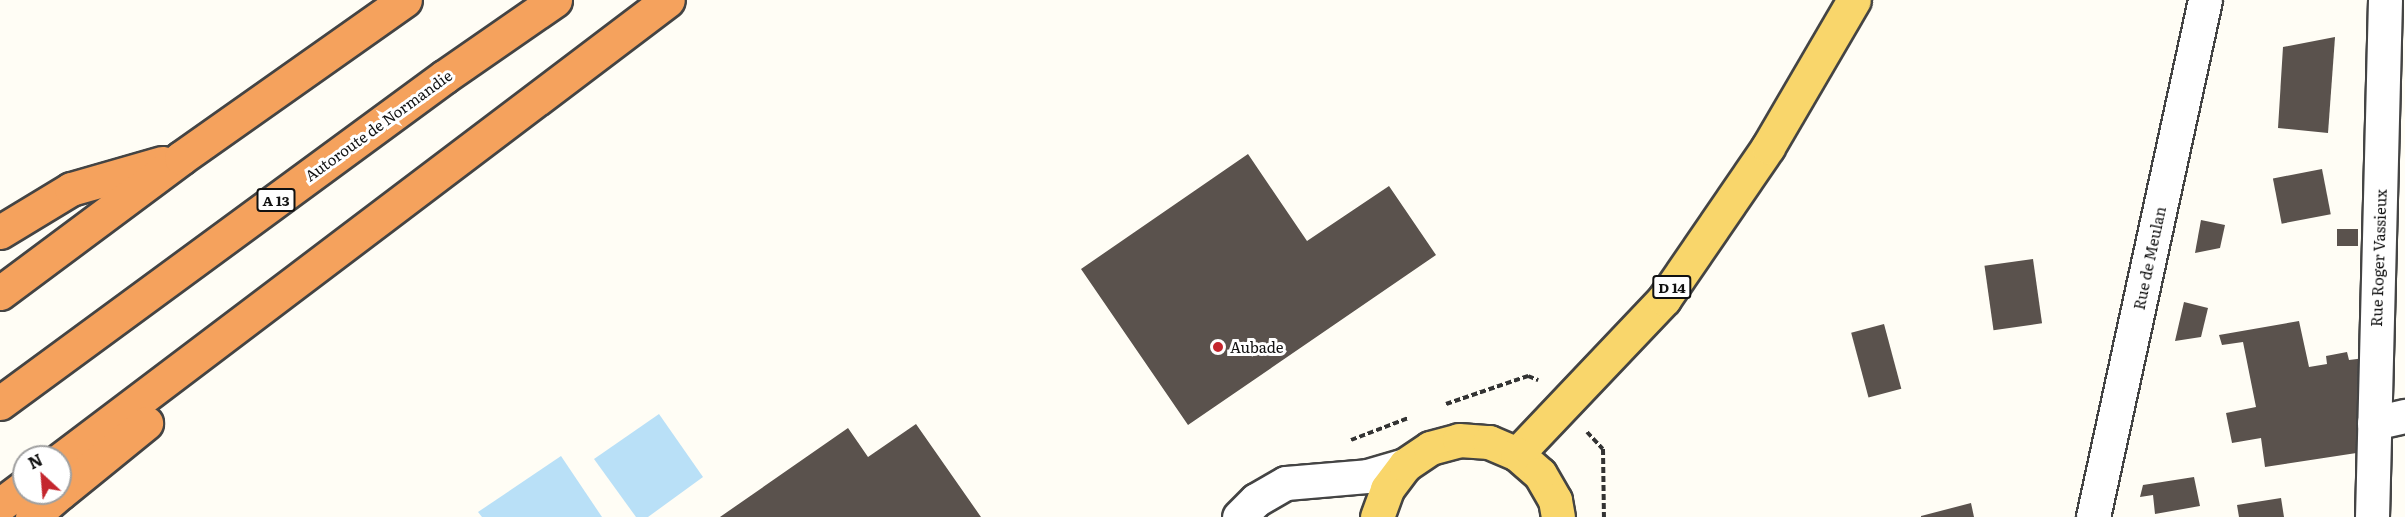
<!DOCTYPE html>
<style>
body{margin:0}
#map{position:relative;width:2405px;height:517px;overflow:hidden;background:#fffdf5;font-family:Literata,serif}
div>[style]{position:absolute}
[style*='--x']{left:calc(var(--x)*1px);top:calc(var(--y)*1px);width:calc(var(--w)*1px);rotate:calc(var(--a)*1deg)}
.water>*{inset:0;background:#b9e0f7}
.building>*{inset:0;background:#5a524d;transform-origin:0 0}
.path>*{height:4px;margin-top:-2px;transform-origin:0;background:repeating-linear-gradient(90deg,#333 0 6px,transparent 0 9px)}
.roads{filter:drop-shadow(2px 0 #444) drop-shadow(-2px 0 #444) drop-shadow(0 2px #444) drop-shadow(0 -2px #444)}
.minor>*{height:33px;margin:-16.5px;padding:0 16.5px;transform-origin:16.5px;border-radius:16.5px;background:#fff}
.major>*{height:33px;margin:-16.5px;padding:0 16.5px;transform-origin:16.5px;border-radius:16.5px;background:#f9d66b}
.highway>*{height:33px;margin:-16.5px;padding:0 16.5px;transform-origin:16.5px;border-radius:16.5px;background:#f5a25d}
.dots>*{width:16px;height:16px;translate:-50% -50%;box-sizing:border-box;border:3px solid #fff;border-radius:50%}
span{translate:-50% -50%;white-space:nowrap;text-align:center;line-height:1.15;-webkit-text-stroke:6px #fff;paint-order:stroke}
.shield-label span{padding:2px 4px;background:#fff;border:2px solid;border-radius:4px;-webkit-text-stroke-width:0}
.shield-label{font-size:14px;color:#111;font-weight:700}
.street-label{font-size:15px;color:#111}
.poi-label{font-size:15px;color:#111}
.left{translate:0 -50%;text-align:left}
.north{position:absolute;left:12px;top:445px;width:60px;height:60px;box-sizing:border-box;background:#fff;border:2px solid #a0a0a0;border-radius:50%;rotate:334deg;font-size:16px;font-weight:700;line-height:24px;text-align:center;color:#111}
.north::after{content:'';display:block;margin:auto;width:21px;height:27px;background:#c4262e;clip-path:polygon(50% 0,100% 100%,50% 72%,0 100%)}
</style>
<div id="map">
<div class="water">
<div style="clip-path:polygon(659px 414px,703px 477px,648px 517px,636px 517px,594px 459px)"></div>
<div style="clip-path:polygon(561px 456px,602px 517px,482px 517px,478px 512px)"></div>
</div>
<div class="building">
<div style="clip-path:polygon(2335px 37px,2328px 133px,2278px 128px,2283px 47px)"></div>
<div style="clip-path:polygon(1248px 154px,1307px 241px,1389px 186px,1436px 255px,1188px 425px,1081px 269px)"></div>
<div style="left:2322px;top:169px;width:46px;height:50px;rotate:79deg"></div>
<div style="clip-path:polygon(2201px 220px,2225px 225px,2220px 248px,2195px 253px)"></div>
<div style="left:2337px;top:229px;width:21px;height:17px"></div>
<div style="left:2033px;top:259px;width:65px;height:49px;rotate:82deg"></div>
<div style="clip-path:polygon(2184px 302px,2208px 308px,2201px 337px,2175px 341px)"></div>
<div style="clip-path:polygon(2299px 321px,2309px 367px,2327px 364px,2326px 356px,2347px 352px,2349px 360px,2365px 358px,2363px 452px,2265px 467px,2261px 438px,2232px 443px,2226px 413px,2256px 407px,2243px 342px,2222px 345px,2219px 335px)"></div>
<div style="left:1884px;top:324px;width:67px;height:34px;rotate:75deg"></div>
<div style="clip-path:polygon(916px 424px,981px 517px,720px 517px,848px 428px,868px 457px)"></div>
<div style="clip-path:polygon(2194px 477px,2200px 506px,2155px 514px,2153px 495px,2140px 497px,2143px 485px)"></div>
<div style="clip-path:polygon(2281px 498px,2284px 517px,2239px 517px,2237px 505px)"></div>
<div style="clip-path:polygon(1971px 503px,1974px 517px,1921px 517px,1921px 516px)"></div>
</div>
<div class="path">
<div style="--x:1446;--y:404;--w:87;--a:-18.9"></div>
<div style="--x:1528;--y:376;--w:11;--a:22"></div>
<div style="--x:1587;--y:432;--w:23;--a:47"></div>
<div style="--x:1603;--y:449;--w:68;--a:89.2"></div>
<div style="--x:1351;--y:440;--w:61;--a:-21.1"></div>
</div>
<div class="roads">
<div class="minor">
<div style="--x:2374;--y:423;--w:32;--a:-13"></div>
<div style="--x:1239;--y:517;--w:24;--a:-45"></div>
<div style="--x:1256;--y:500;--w:34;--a:-30"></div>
<div style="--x:1286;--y:483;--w:81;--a:-4.9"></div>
<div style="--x:1367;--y:476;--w:40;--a:-16"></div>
<div style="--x:2093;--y:517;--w:529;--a:-77.78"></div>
<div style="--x:2372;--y:517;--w:517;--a:-88.56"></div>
</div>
<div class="major">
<div style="--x:1517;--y:454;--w:214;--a:-46.5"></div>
<div style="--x:1664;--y:299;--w:184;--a:-55.6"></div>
<div style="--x:1768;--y:147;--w:170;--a:-59.7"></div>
<div style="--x:1377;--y:517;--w:30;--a:-70"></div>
<div style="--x:1387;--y:489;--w:30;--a:-53"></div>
<div style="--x:1405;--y:465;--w:30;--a:-34"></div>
<div style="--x:1430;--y:448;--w:30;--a:-15"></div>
<div style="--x:1459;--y:440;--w:30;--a:4"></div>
<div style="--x:1489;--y:442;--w:30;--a:23"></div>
<div style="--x:1517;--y:454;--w:30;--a:41"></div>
<div style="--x:1540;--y:474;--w:30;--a:60"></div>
<div style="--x:1555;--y:500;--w:17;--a:80"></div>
</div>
<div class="highway">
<div style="--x:0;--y:232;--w:83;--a:-31.2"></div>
<div style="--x:71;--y:189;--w:95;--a:-15.9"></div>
<div style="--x:0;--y:293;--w:226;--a:-36.7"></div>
<div style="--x:181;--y:158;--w:274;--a:-35.2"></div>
<div style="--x:0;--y:403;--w:551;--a:-36.29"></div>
<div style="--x:444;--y:77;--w:135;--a:-34.7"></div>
<div style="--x:60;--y:460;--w:762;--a:-37.11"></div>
<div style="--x:60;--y:493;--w:111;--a:-39.1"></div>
<div style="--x:0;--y:505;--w:30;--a:-37"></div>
<div style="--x:32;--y:517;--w:37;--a:-41"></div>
</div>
</div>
<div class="dots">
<div style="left:1218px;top:347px;background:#c4262e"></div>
</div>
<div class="shield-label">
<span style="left:276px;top:200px">A 13</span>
<span style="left:1672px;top:287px">D 14</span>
</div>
<div class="street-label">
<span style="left:378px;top:125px;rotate:-36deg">Autoroute de Normandie</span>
<span style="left:2149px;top:258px;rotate:-78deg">Rue de Meulan</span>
<span style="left:2378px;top:258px;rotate:-88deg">Rue Roger Vassieux</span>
</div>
<div class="poi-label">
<span class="left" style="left:1230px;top:347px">Aubade</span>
</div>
<div class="north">N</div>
</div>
